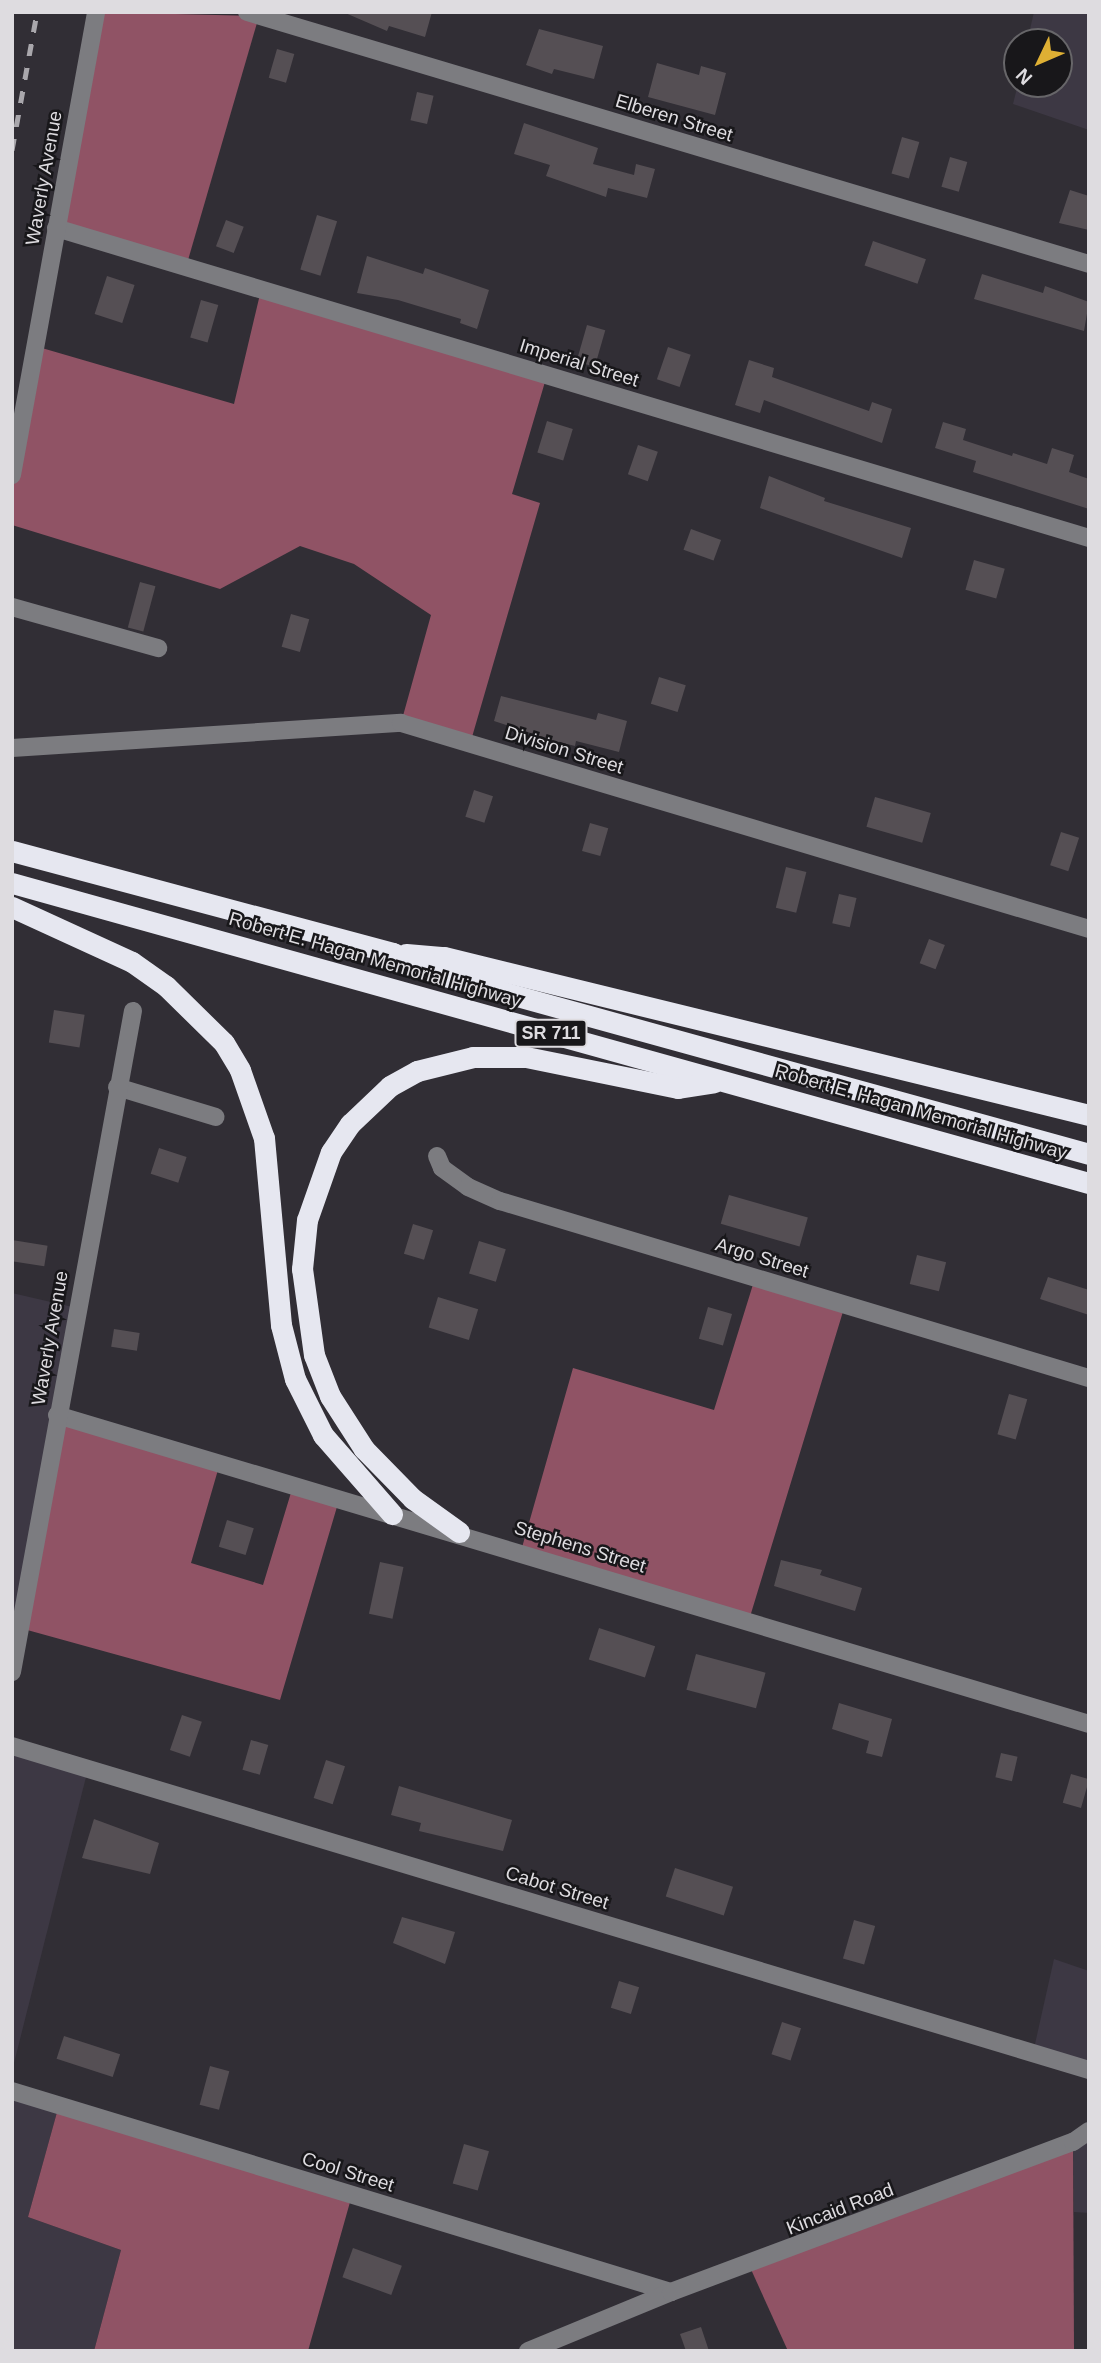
<!DOCTYPE html>
<style>
body{margin:0}
#map{position:relative;width:1101px;height:2363px;overflow:hidden;background:#312e35;font-family:Arial,sans-serif}
div>[style]{position:absolute}
[style*='--x']{left:calc(var(--x)*1px);top:calc(var(--y)*1px);width:calc(var(--w)*1px);rotate:calc(var(--a)*1deg)}
.built>*{inset:0;background:#3d3844}
.forest>*{inset:0;background:#905365}
.building>*{inset:0;background:#554f54;transform-origin:0 0}
.minor>*{height:18px;margin:-9px;padding:0 9px;transform-origin:9px;border-radius:9px;background:#7c7c80}
.highway>*{height:21px;margin:-10.5px;padding:0 10.5px;transform-origin:10.5px;border-radius:10.5px;background:#e6e7f0}
.rail>*{height:5px;margin-top:-2.5px;transform-origin:0;background:repeating-linear-gradient(90deg,#a9a7ac 0 12px,transparent 0 24px)}
span{translate:-50% -50%;white-space:nowrap;text-align:center;line-height:1.15;-webkit-text-stroke:5px #18171a;paint-order:stroke}
.shield-label span{padding:2px 5px;background:#18171a;border:2px solid;border-radius:5px;-webkit-text-stroke-width:0}
.shield-label{font-size:18px;color:#dedce0;font-weight:700}
.street-label{font-size:19px;color:#dedce0}
.frame{position:absolute;inset:0;border:14px solid #dedce0;pointer-events:none}
.north{position:absolute;left:1003px;top:28px;width:70px;height:70px;box-sizing:border-box;background:#18171a;border:2px solid #676669;border-radius:50%;rotate:226deg;font-size:19px;font-weight:700;line-height:28px;text-align:center;color:#dedce0}
.north::after{content:'';display:block;margin:auto;width:24px;height:32px;background:#dfb034;clip-path:polygon(50% 0,100% 100%,50% 72%,0 100%)}
</style>
<div id="map">
<div class="built">
<div style="clip-path:polygon(1034px 12px,1089px 12px,1089px 130px,1013px 104px,1018px 84px,1059px 84px,1059px 42px,1027px 42px)"></div>
<div style="clip-path:polygon(12px 1293px,77px 1308px,12px 1672px)"></div>
<div style="clip-path:polygon(12px 1746px,88px 1769px,12px 2071px)"></div>
<div style="clip-path:polygon(1054px 1959px,1089px 1971px,1089px 2070px,1033px 2053px)"></div>
<div style="clip-path:polygon(12px 2091px,59px 2105px,28px 2217px,121px 2250px,94px 2351px,12px 2351px)"></div>
<div style="clip-path:polygon(1089px 2131px,1089px 2213px,1074px 2212px,1073px 2142px)"></div>
</div>
<div class="forest">
<div style="clip-path:polygon(96px 12px,259px 16px,186px 267px,56px 228px)"></div>
<div style="clip-path:polygon(261px 290px,547px 375px,512px 494px,540px 503px,470px 744px,401px 723px,431px 615px,354px 564px,300px 546px,220px 589px,12px 525px,12px 475px,35px 346px,234px 404px)"></div>
<div style="clip-path:polygon(755px 1278px,845px 1305px,749px 1620px,521px 1551px,573px 1368px,714px 1410px)"></div>
<div style="clip-path:polygon(57px 1415px,220px 1463px,191px 1563px,263px 1585px,293px 1486px,339px 1500px,280px 1700px,20px 1628px)"></div>
<div style="clip-path:polygon(59px 2105px,352px 2195px,308px 2351px,94px 2351px,121px 2250px,28px 2217px)"></div>
<div style="clip-path:polygon(1073px 2142px,1074px 2351px,788px 2351px,749px 2265px)"></div>
</div>
<div class="building">
<div style="clip-path:polygon(343px 12px,432px 12px,425px 37px,389px 26px,387px 31px)"></div>
<div style="clip-path:polygon(539px 29px,603px 46px,594px 79px,554px 69px,552px 74px,526px 65px)"></div>
<div style="left:277px;top:49px;width:18px;height:30px;rotate:16deg"></div>
<div style="clip-path:polygon(657px 63px,699px 75px,701px 66px,726px 73px,715px 115px,648px 97px)"></div>
<div style="left:417px;top:92px;width:17px;height:29px;rotate:13deg"></div>
<div style="clip-path:polygon(524px 123px,598px 148px,593px 164px,634px 175px,636px 164px,655px 169px,647px 198px,608px 188px,606px 197px,546px 176px,550px 165px,514px 154px)"></div>
<div style="left:902px;top:137px;width:18px;height:38px;rotate:16deg"></div>
<div style="left:950px;top:157px;width:18px;height:31px;rotate:16deg"></div>
<div style="clip-path:polygon(1070px 190px,1089px 196px,1089px 230px,1059px 223px)"></div>
<div style="left:317px;top:215px;width:21px;height:57px;rotate:17deg"></div>
<div style="left:226px;top:220px;width:19px;height:28px;rotate:21deg"></div>
<div style="left:873px;top:241px;width:56px;height:26px;rotate:19deg"></div>
<div style="clip-path:polygon(367px 256px,423px 274px,425px 268px,489px 290px,477px 329px,460px 323px,461px 319px,398px 300px,357px 293px)"></div>
<div style="clip-path:polygon(982px 274px,1043px 293px,1045px 286px,1089px 302px,1084px 331px,974px 299px)"></div>
<div style="left:107px;top:276px;width:29px;height:40px;rotate:18deg"></div>
<div style="left:201px;top:300px;width:18px;height:39px;rotate:16deg"></div>
<div style="left:587px;top:325px;width:19px;height:38px;rotate:16deg"></div>
<div style="left:668px;top:347px;width:24px;height:34px;rotate:19deg"></div>
<div style="clip-path:polygon(749px 360px,774px 368px,772px 377px,869px 411px,872px 402px,892px 409px,882px 443px,764px 400px,760px 413px,735px 405px)"></div>
<div style="left:547px;top:421px;width:27px;height:33px;rotate:17deg"></div>
<div style="clip-path:polygon(943px 422px,966px 429px,963px 440px,1012px 456px,1013px 453px,1047px 464px,1052px 448px,1074px 455px,1069px 472px,1089px 479px,1089px 509px,973px 472px,976px 461px,935px 448px)"></div>
<div style="left:638px;top:445px;width:21px;height:31px;rotate:19deg"></div>
<div style="clip-path:polygon(769px 476px,825px 498px,824px 501px,911px 528px,902px 558px,760px 508px)"></div>
<div style="left:691px;top:529px;width:32px;height:22px;rotate:20deg"></div>
<div style="left:974px;top:560px;width:32px;height:31px;rotate:16deg"></div>
<div style="left:140px;top:582px;width:16px;height:47px;rotate:15deg"></div>
<div style="left:291px;top:614px;width:19px;height:34px;rotate:16deg"></div>
<div style="left:659px;top:677px;width:28px;height:28px;rotate:17deg"></div>
<div style="clip-path:polygon(501px 696px,596px 720px,598px 713px,627px 721px,619px 752px,576px 741px,575px 746px,555px 741px,494px 721px)"></div>
<div style="left:474px;top:790px;width:20px;height:28px;rotate:18deg"></div>
<div style="left:875px;top:797px;width:58px;height:31px;rotate:16deg"></div>
<div style="left:590px;top:823px;width:19px;height:29px;rotate:16deg"></div>
<div style="left:1061px;top:832px;width:19px;height:35px;rotate:18deg"></div>
<div style="left:786px;top:867px;width:21px;height:42px;rotate:14deg"></div>
<div style="left:839px;top:894px;width:18px;height:30px;rotate:13deg"></div>
<div style="left:929px;top:939px;width:17px;height:26px;rotate:21deg"></div>
<div style="left:54px;top:1010px;width:31px;height:33px;rotate:9deg"></div>
<div style="left:159px;top:1148px;width:29px;height:27px;rotate:18deg"></div>
<div style="left:729px;top:1195px;width:82px;height:30px;rotate:16deg"></div>
<div style="left:413px;top:1224px;width:21px;height:31px;rotate:17deg"></div>
<div style="left:12px;top:1240px;width:36px;height:21px;rotate:9deg"></div>
<div style="left:479px;top:1241px;width:28px;height:34px;rotate:17deg"></div>
<div style="left:917px;top:1255px;width:30px;height:30px;rotate:14deg"></div>
<div style="clip-path:polygon(1048px 1277px,1089px 1290px,1089px 1315px,1040px 1299px)"></div>
<div style="left:438px;top:1297px;width:42px;height:32px;rotate:17deg"></div>
<div style="left:708px;top:1307px;width:25px;height:33px;rotate:16deg"></div>
<div style="left:114px;top:1329px;width:26px;height:18px;rotate:9deg"></div>
<div style="left:1009px;top:1394px;width:19px;height:42px;rotate:16deg"></div>
<div style="left:227px;top:1520px;width:28px;height:28px;rotate:17deg"></div>
<div style="clip-path:polygon(781px 1560px,822px 1570px,820px 1575px,862px 1588px,855px 1611px,774px 1586px)"></div>
<div style="left:380px;top:1562px;width:24px;height:53px;rotate:12deg"></div>
<div style="left:599px;top:1628px;width:59px;height:33px;rotate:18deg"></div>
<div style="left:696px;top:1654px;width:72px;height:37px;rotate:15deg"></div>
<div style="clip-path:polygon(839px 1703px,892px 1719px,882px 1757px,866px 1753px,869px 1741px,832px 1729px)"></div>
<div style="left:182px;top:1715px;width:21px;height:37px;rotate:19deg"></div>
<div style="left:251px;top:1740px;width:18px;height:31px;rotate:16deg"></div>
<div style="left:1001px;top:1753px;width:17px;height:25px;rotate:13deg"></div>
<div style="left:326px;top:1760px;width:20px;height:40px;rotate:18deg"></div>
<div style="left:1071px;top:1774px;width:19px;height:30px;rotate:16deg"></div>
<div style="clip-path:polygon(399px 1786px,512px 1820px,503px 1851px,419px 1831px,421px 1823px,391px 1815px)"></div>
<div style="clip-path:polygon(94px 1819px,159px 1843px,150px 1874px,82px 1858px)"></div>
<div style="left:675px;top:1868px;width:61px;height:30px;rotate:18deg"></div>
<div style="clip-path:polygon(402px 1917px,455px 1932px,445px 1964px,393px 1943px)"></div>
<div style="left:854px;top:1920px;width:22px;height:40px;rotate:16deg"></div>
<div style="left:619px;top:1981px;width:21px;height:28px;rotate:17deg"></div>
<div style="left:782px;top:2022px;width:20px;height:34px;rotate:18deg"></div>
<div style="left:64px;top:2036px;width:59px;height:24px;rotate:18deg"></div>
<div style="left:210px;top:2066px;width:20px;height:40px;rotate:15deg"></div>
<div style="left:464px;top:2144px;width:26px;height:41px;rotate:16deg"></div>
<div style="left:353px;top:2248px;width:52px;height:31px;rotate:20deg"></div>
<div style="clip-path:polygon(701px 2327px,709px 2351px,686px 2351px,680px 2334px)"></div>
</div>
<div class="minor">
<div style="--x:247;--y:12;--w:879;--a:16.66"></div>
<div style="--x:56;--y:228;--w:1079;--a:16.7"></div>
<div style="--x:12;--y:475;--w:471;--a:-79.7"></div>
<div style="--x:12;--y:607;--w:152;--a:15.7"></div>
<div style="--x:12;--y:748;--w:390;--a:-3.7"></div>
<div style="--x:401;--y:723;--w:718;--a:16.67"></div>
<div style="--x:117;--y:1087;--w:103;--a:16.9"></div>
<div style="--x:437;--y:1156;--w:13;--a:67"></div>
<div style="--x:442;--y:1168;--w:32;--a:36"></div>
<div style="--x:468;--y:1187;--w:35;--a:24"></div>
<div style="--x:500;--y:1201;--w:615;--a:16.73"></div>
<div style="--x:57;--y:1415;--w:1077;--a:16.67"></div>
<div style="--x:12;--y:1672;--w:672;--a:-79.63"></div>
<div style="--x:12;--y:1746;--w:1125;--a:16.74"></div>
<div style="--x:12;--y:2091;--w:689;--a:16.96"></div>
<div style="--x:528;--y:2351;--w:155;--a:-22.4"></div>
<div style="--x:671;--y:2292;--w:429;--a:-20.5"></div>
<div style="--x:1073;--y:2142;--w:19;--a:-35"></div>
</div>
<div class="highway">
<div style="--x:12;--y:851;--w:394;--a:15"></div>
<div style="--x:393;--y:953;--w:53;--a:24.6"></div>
<div style="--x:441;--y:975;--w:672;--a:15.44"></div>
<div style="--x:12;--y:883;--w:1118;--a:15.57"></div>
<div style="--x:12;--y:907;--w:132;--a:24.6"></div>
<div style="--x:132;--y:962;--w:42;--a:35.2"></div>
<div style="--x:166;--y:986;--w:81;--a:44.5"></div>
<div style="--x:224;--y:1043;--w:31;--a:59"></div>
<div style="--x:240;--y:1070;--w:72;--a:70.6"></div>
<div style="--x:264;--y:1138;--w:188;--a:84.8"></div>
<div style="--x:281;--y:1325;--w:56;--a:75.5"></div>
<div style="--x:295;--y:1379;--w:63;--a:63.4"></div>
<div style="--x:323;--y:1435;--w:105;--a:48.9"></div>
<div style="--x:406;--y:954;--w:38;--a:5"></div>
<div style="--x:444;--y:957;--w:664;--a:13.76"></div>
<div style="--x:459;--y:1532;--w:57;--a:-144.3"></div>
<div style="--x:413;--y:1499;--w:70;--a:-134.4"></div>
<div style="--x:364;--y:1449;--w:63;--a:-122.7"></div>
<div style="--x:330;--y:1396;--w:44;--a:-111.3"></div>
<div style="--x:314;--y:1355;--w:87;--a:-97.9"></div>
<div style="--x:302;--y:1269;--w:49;--a:-84.2"></div>
<div style="--x:307;--y:1220;--w:72;--a:-70.6"></div>
<div style="--x:331;--y:1152;--w:34;--a:-56"></div>
<div style="--x:350;--y:1124;--w:55;--a:-43.5"></div>
<div style="--x:390;--y:1086;--w:31;--a:-29"></div>
<div style="--x:417;--y:1071;--w:58;--a:-14"></div>
<div style="--x:473;--y:1057;--w:53;--a:0"></div>
<div style="--x:526;--y:1057;--w:155;--a:11.5"></div>
<div style="--x:678;--y:1088;--w:36;--a:-9"></div>
</div>
<div class="rail">
<div style="--x:12;--y:150;--w:140;--a:-79.7"></div>
</div>
<div class="shield-label">
<span style="left:551px;top:1033px">SR 711</span>
</div>
<div class="street-label">
<span style="left:674px;top:118px;rotate:17deg">Elberen Street</span>
<span style="left:44px;top:178px;rotate:-80deg">Waverly Avenue</span>
<span style="left:579px;top:363px;rotate:17deg">Imperial Street</span>
<span style="left:564px;top:750px;rotate:17deg">Division Street</span>
<span style="left:375px;top:960px;rotate:16deg">Robert E. Hagan Memorial Highway</span>
<span style="left:921px;top:1112px;rotate:16deg">Robert E. Hagan Memorial Highway</span>
<span style="left:762px;top:1258px;rotate:17deg">Argo Street</span>
<span style="left:50px;top:1338px;rotate:-80deg">Waverly Avenue</span>
<span style="left:580px;top:1547px;rotate:17deg">Stephens Street</span>
<span style="left:557px;top:1888px;rotate:17deg">Cabot Street</span>
<span style="left:348px;top:2172px;rotate:17deg">Cool Street</span>
<span style="left:840px;top:2209px;rotate:-21deg">Kincaid Road</span>
</div>
<div class="frame"></div>
<div class="north">N</div>
</div>
